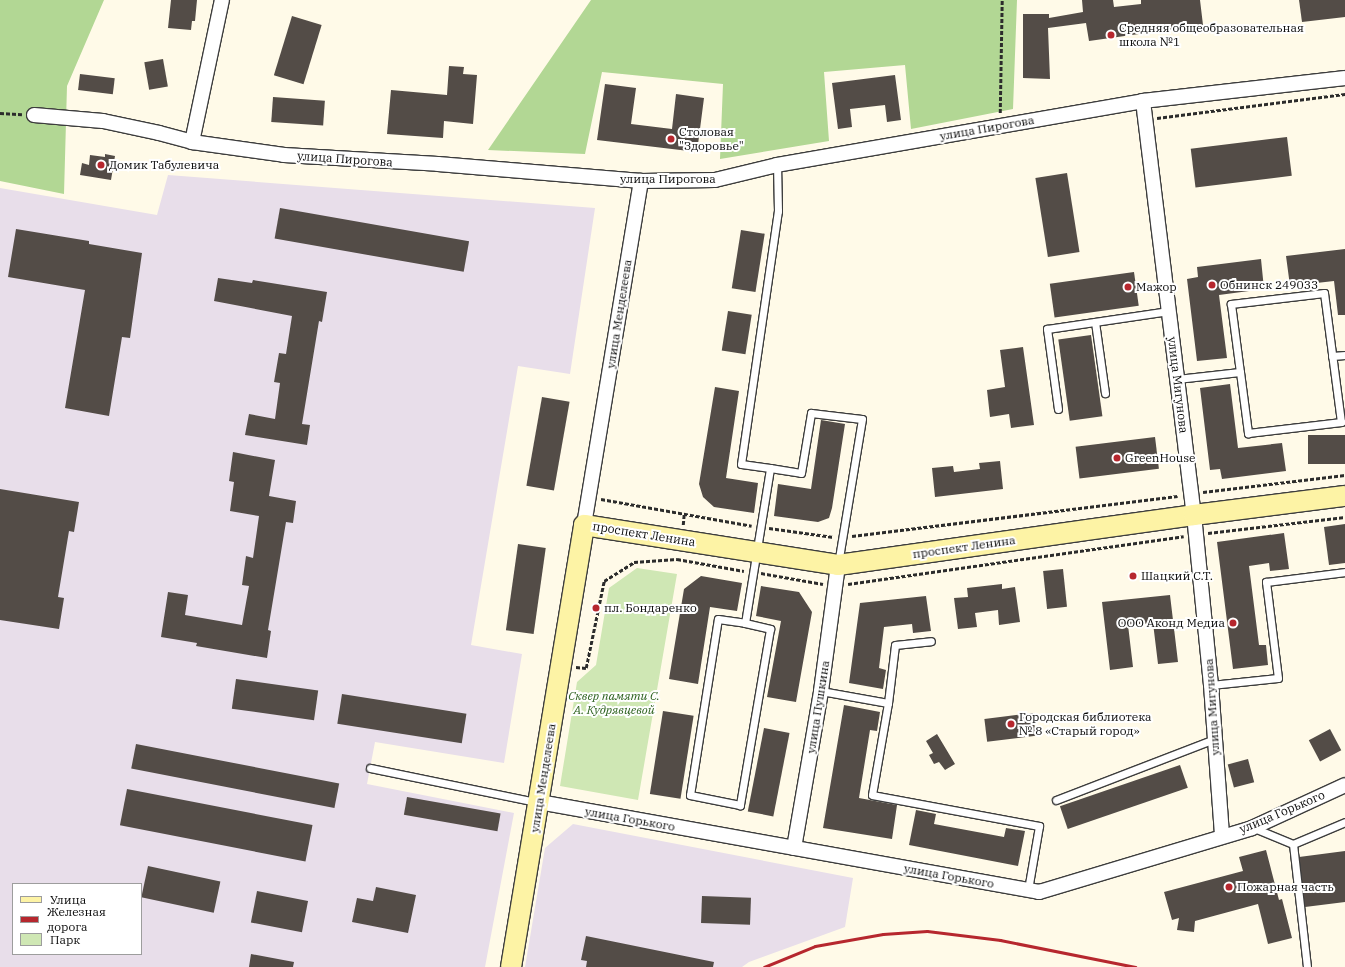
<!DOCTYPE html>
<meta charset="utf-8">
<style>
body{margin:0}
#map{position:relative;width:1345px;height:967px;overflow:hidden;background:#fffae8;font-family:"IBM Plex Serif",serif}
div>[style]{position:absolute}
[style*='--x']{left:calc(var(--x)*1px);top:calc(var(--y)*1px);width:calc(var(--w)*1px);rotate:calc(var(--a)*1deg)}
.industrial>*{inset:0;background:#e8deea}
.green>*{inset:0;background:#cfe7b4}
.forest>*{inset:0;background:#b2d794}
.building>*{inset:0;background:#534c47;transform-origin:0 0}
.path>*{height:2.5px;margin-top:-1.25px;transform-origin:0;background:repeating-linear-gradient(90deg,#2c2c2c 0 4px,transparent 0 6px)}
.roads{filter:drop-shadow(1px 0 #3d3d3d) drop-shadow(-1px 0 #3d3d3d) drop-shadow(0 1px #3d3d3d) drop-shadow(0 -1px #3d3d3d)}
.service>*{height:7px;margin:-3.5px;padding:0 3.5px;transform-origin:3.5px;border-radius:3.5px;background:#fff}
.minor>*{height:14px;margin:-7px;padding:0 7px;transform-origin:7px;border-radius:7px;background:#fff}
.secondary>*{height:20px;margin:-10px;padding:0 10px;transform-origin:10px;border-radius:10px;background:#fdf3a5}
.rail>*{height:3px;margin:-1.5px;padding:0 1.5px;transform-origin:1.5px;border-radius:1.5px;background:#b6272e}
.dots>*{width:11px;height:11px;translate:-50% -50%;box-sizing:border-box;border:2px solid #fff;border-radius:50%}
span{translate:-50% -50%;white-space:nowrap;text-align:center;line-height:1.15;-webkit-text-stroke:4px #fff;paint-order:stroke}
.poi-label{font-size:12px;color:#0a0a0a}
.left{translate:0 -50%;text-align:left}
.right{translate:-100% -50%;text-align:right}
.street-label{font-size:12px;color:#0a0a0a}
.park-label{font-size:12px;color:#2b601d;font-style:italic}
.legend{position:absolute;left:12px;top:883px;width:130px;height:72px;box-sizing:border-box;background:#fff;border:1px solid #9d9d9d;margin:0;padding:5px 7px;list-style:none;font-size:12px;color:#0a0a0a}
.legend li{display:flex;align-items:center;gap:8px;height:20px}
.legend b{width:20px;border:1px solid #9d9d9d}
</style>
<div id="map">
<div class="industrial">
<div style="clip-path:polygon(evenodd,168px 175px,595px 208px,570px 374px,518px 366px,471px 645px,522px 654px,504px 763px,375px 742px,367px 784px,514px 813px,485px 967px,0 967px,0 188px,157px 215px,168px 175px,13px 884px,141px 884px,141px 954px,13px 954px,13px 884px)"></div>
<div style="clip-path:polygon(573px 824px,853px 878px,845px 927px,749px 962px,742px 967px,525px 967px,545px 848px)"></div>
</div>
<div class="green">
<div style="clip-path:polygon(637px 568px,677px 574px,638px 800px,560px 786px,577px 682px,596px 665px,609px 588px)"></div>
</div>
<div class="forest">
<div style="clip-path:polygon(0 0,104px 0,67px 86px,64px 194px,0 181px)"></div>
<div style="clip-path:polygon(591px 0,1017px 0,1013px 109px,911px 129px,905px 65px,824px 72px,829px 141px,720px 159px,723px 84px,602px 72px,585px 154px,488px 150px)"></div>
</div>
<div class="building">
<div style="clip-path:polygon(171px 0,197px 0,195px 21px,192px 21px,191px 30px,168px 28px)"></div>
<div style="clip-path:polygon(1082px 0,1113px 0,1114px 7px,1141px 4px,1141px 0,1200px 0,1203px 25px,1089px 41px,1086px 23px,1048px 28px,1050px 79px,1023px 78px,1023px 14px,1049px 14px,1049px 18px,1083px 12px)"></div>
<div style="clip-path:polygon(1299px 0,1345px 0,1345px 17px,1302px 22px)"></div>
<div style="left:292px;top:16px;width:31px;height:62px;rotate:17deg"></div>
<div style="left:163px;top:59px;width:28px;height:19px;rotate:80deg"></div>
<div style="clip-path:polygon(449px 66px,464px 67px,463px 74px,477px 75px,473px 124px,444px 121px,443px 138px,387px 134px,391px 90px,447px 95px)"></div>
<div style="left:80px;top:74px;width:35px;height:16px;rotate:7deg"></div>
<div style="clip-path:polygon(895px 75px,901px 120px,887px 122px,885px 105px,850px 109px,852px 127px,838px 129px,832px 83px)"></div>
<div style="clip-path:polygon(605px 84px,636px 88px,631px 124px,672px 129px,676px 94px,704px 98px,697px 152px,597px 140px)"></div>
<div style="left:273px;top:97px;width:52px;height:25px;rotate:4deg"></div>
<div style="left:1287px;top:137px;width:39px;height:97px;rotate:83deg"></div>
<div style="clip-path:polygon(105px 154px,115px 156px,111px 180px,80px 175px,82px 163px,89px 165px,90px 155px,105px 157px)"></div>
<div style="left:1067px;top:173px;width:80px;height:32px;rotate:81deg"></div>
<div style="left:280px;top:208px;width:192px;height:31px;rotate:10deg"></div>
<div style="clip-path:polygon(16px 229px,89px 241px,89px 244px,142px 253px,130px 338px,122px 337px,109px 416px,65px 408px,85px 290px,8px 277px)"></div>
<div style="left:741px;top:230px;width:24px;height:59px;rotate:9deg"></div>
<div style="clip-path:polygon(1345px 249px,1345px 315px,1338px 315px,1334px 281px,1290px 286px,1286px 256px)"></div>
<div style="clip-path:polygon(1261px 259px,1264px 289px,1219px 295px,1227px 358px,1197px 361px,1187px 279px,1198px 277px,1197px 267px)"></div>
<div style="left:1134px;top:272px;width:34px;height:85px;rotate:82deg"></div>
<div style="clip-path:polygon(218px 278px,252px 283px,253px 280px,327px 292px,322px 322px,319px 321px,302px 424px,310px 425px,307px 445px,245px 435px,249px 414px,275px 419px,280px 383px,274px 382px,279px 353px,286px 354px,292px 316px,214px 301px)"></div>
<div style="left:728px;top:311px;width:24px;height:40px;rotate:9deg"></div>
<div style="left:1091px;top:335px;width:82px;height:33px;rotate:82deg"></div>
<div style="clip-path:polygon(1023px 347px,1034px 425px,1011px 428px,1009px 414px,990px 417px,987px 390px,1005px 387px,1000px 350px)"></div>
<div style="clip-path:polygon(1230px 384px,1238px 448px,1282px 443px,1286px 471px,1222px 479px,1220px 469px,1210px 470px,1200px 388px)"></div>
<div style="clip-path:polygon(715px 387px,739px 391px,726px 478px,758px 483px,754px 513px,714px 507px,703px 497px,699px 484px)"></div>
<div style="left:542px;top:397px;width:28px;height:90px;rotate:10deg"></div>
<div style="clip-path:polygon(821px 420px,845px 424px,832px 508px,829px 518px,818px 522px,774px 516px,778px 484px,811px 489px)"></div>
<div style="left:1345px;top:435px;width:29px;height:37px;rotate:90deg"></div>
<div style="left:1155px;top:437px;width:32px;height:80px;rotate:83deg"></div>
<div style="clip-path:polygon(233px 452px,275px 460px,269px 496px,296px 501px,293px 523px,286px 522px,268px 630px,271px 631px,267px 658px,196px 646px,197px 643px,161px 637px,168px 592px,188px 595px,185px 615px,242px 625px,249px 586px,242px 585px,246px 556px,253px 558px,259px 516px,230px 511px,234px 482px,229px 481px)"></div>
<div style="clip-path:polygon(1000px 461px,1003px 489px,935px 497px,932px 468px,953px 466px,954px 472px,980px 469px,979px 463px)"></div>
<div style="clip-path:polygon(0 489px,79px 502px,74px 532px,69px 531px,58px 597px,64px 598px,59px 629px,0 620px)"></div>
<div style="clip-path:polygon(1345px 524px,1345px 563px,1329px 565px,1324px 527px)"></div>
<div style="clip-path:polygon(1284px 533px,1289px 569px,1270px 571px,1269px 563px,1249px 566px,1259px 645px,1266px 645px,1268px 665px,1233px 669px,1217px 542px)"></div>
<div style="left:518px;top:544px;width:28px;height:87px;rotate:8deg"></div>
<div style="left:1063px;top:569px;width:38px;height:20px;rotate:84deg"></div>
<div style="clip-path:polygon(701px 576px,742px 583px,737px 611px,710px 607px,698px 684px,669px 679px,684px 589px)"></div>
<div style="clip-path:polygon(1002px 584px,1002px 589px,1015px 587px,1020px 622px,999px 625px,998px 610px,975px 613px,977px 627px,958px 629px,954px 598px,968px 597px,967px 588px)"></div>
<div style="clip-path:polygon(761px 586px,799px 592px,812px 612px,796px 702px,767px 697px,781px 621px,756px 616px)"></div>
<div style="clip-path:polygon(1170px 595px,1178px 662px,1158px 664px,1153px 623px,1128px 625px,1133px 667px,1110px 670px,1102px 602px)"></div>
<div style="clip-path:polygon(926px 596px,931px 631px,913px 633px,912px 624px,884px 627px,879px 668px,886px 670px,883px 689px,849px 683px,860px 603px)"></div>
<div style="left:236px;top:679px;width:83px;height:30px;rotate:8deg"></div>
<div style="left:342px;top:694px;width:126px;height:30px;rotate:9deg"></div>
<div style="clip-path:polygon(844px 705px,880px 712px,877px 731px,870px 730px,859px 798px,897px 805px,892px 839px,823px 828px)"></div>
<div style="left:663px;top:711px;width:31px;height:84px;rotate:9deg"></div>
<div style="left:1033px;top:713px;width:23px;height:49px;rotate:83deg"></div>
<div style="left:764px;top:728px;width:26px;height:85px;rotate:11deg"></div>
<div style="left:1330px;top:729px;width:24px;height:24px;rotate:62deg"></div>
<div style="clip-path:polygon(937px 734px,955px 764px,945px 770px,939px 762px,934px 764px,929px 755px,933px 753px,926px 741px)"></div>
<div style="left:136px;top:744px;width:207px;height:25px;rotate:11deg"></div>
<div style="left:1248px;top:759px;width:24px;height:21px;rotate:75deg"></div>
<div style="left:1180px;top:765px;width:24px;height:127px;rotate:71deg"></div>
<div style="left:127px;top:789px;width:189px;height:37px;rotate:11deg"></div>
<div style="left:407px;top:797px;width:95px;height:18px;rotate:10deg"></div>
<div style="clip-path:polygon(916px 810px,936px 814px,934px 824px,1004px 837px,1006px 828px,1025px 831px,1018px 866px,909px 845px)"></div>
<div style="clip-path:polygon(1266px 850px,1279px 900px,1282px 899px,1292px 938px,1268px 944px,1258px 904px,1195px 921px,1194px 932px,1177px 930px,1179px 918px,1172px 920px,1164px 892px,1243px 871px,1239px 857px)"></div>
<div style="clip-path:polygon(1345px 851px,1345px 902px,1305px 907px,1299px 857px)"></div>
<div style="left:148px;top:866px;width:74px;height:32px;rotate:12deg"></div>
<div style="clip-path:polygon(376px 887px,416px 895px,408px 933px,352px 922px,357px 898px,373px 901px)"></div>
<div style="left:257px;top:891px;width:52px;height:32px;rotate:11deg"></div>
<div style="left:702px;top:896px;width:49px;height:27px;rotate:2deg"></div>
<div style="clip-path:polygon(586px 936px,714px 962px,713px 967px,586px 967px,587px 961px,581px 960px)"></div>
<div style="clip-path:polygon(251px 954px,294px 962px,293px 967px,249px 967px)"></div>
</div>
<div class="path">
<div style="--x:0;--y:113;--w:22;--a:3"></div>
<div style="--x:1000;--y:113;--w:113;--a:-89"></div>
<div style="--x:1157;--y:118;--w:190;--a:-7.3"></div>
<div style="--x:1203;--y:492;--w:143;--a:-6.8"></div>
<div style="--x:601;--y:499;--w:153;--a:10.1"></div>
<div style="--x:683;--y:525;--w:11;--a:-85"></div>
<div style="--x:769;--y:528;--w:65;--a:8"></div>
<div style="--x:1208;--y:533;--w:138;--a:-6.7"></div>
<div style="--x:852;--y:536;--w:328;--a:-7"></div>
<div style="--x:761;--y:573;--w:63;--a:10.1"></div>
<div style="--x:848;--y:584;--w:339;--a:-8.1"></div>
<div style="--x:576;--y:667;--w:10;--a:6"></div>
<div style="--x:586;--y:668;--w:89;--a:-78.3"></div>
<div style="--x:604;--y:581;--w:36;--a:-32"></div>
<div style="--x:634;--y:562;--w:43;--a:-4"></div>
<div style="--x:677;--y:559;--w:68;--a:10.2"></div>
</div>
<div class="roads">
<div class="service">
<div style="--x:1095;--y:322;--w:72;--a:82"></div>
<div style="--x:1332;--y:356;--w:13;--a:-4"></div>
<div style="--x:1177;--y:379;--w:63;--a:-6.3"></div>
<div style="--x:1240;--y:372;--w:62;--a:82.5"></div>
<div style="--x:1248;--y:433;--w:94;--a:-6.7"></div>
<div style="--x:1341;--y:422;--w:130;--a:-97.5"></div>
<div style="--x:1324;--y:293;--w:94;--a:173.3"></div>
<div style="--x:1231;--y:304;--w:69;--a:82.5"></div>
<div style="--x:1058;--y:409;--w:81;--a:-97.8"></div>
<div style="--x:1047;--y:329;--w:123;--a:-8.4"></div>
<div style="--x:770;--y:468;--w:31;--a:9"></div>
<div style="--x:801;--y:473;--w:61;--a:-80.5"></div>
<div style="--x:811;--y:413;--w:51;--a:6.7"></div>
<div style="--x:862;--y:419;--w:147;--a:99.4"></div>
<div style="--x:745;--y:623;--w:26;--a:13"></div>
<div style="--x:770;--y:629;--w:179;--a:99.7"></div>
<div style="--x:740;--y:805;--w:51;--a:-168.7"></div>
<div style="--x:690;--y:795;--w:178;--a:-81"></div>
<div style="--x:718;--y:619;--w:27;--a:8"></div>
<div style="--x:745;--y:623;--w:157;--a:-80.8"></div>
<div style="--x:770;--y:468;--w:29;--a:-172"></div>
<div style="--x:741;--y:464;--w:256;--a:-81.7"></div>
<div style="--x:778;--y:211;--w:46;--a:-91.2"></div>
<div style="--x:1211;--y:685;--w:67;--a:-6"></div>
<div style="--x:1278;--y:678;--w:97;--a:-97.1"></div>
<div style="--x:1266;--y:582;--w:80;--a:-7.2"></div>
<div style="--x:821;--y:691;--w:68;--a:10.2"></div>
<div style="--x:888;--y:703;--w:58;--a:-83.1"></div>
<div style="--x:895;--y:645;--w:36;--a:-6"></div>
<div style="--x:888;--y:703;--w:93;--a:99.9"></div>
<div style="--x:872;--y:795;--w:170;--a:10.5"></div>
<div style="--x:1039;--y:826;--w:65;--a:99.8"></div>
<div style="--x:370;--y:768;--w:169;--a:11.6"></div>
<div style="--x:1056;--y:800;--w:169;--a:-21.1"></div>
<div style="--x:1254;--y:828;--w:42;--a:22.3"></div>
<div style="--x:1293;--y:844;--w:56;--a:-22.9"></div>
<div style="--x:1293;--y:844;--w:124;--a:83.5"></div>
</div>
<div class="minor">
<div style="--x:1143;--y:101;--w:417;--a:83"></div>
<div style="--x:1194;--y:515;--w:171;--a:84.3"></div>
<div style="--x:1211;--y:685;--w:151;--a:85.8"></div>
<div style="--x:34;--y:115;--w:69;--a:5"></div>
<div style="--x:103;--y:121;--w:57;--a:12.1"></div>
<div style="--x:159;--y:133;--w:34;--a:15"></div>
<div style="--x:192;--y:142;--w:93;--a:8"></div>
<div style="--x:284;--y:155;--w:154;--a:3.3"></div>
<div style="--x:438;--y:164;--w:204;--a:4.8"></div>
<div style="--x:641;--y:181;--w:74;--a:-0.8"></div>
<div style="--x:715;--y:180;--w:64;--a:-13.6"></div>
<div style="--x:777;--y:165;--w:372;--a:-9.9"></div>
<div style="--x:1143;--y:101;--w:203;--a:-6.5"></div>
<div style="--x:192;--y:142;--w:145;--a:-78.1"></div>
<div style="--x:584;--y:525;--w:349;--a:-80.6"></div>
<div style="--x:539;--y:802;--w:508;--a:10.2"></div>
<div style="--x:1039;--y:892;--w:222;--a:-16.7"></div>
<div style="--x:1252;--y:828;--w:102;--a:-24.8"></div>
<div style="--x:794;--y:848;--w:159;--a:-80.2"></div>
<div style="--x:821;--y:691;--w:127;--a:-82.3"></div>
</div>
<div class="secondary">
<div style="--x:511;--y:967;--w:448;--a:-80.6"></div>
<div style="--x:584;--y:525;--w:257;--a:8.9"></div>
<div style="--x:838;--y:565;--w:359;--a:-8"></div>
<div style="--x:1194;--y:515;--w:152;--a:-7.2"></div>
</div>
</div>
<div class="rail">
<div style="--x:764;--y:967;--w:55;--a:-22.4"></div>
<div style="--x:815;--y:946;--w:69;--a:-10"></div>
<div style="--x:883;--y:934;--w:44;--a:-3.9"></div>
<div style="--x:927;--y:931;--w:74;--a:7"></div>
<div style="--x:1000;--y:940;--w:138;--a:11.3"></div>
</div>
<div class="dots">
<div style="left:1111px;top:35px;background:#b6272e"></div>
<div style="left:671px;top:139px;background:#b6272e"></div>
<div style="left:101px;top:165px;background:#b6272e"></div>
<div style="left:1212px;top:285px;background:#b6272e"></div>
<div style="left:1128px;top:287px;background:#b6272e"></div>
<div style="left:1117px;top:458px;background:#b6272e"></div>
<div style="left:1133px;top:576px;background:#b6272e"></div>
<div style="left:596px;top:608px;background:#b6272e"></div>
<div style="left:1233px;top:623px;background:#b6272e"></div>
<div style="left:1011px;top:724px;background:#b6272e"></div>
<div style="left:1229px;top:887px;background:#b6272e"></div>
</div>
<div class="poi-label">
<span class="left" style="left:1119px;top:35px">Средняя общеобразовательная<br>школа №1</span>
<span class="left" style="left:679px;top:139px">Столовая<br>"Здоровье"</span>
<span class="left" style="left:109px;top:165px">Домик Табулевича</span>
<span class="left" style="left:1220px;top:285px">Обнинск 249033</span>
<span class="left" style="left:1136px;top:287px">Мажор</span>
<span class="left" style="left:1125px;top:458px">GreenHouse</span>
<span class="left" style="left:1141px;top:576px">Шацкий С.Т.</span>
<span class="left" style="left:604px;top:608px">пл. Бондаренко</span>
<span class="right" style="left:1225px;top:623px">ООО Аконд Медиа</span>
<span class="left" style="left:1019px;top:724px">Городская библиотека<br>№ 8 «Старый город»</span>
<span class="left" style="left:1237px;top:887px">Пожарная часть</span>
</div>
<div class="street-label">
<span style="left:987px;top:128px;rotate:-10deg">улица Пирогова</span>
<span style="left:345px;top:159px;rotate:4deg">улица Пирогова</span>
<span style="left:668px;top:179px">улица Пирогова</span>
<span style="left:619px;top:314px;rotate:-81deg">улица Менделеева</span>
<span style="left:1178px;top:385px;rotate:83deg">улица Мигунова</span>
<span style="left:644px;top:534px;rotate:9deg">проспект Ленина</span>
<span style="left:964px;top:547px;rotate:-8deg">проспект Ленина</span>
<span style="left:818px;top:707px;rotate:-81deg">улица Пушкина</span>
<span style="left:1212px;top:707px;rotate:-94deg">улица Мигунова</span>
<span style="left:543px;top:778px;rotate:-81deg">улица Менделеева</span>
<span style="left:1282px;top:812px;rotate:-23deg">улица Горького</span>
<span style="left:630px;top:819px;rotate:10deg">улица Горького</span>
<span style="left:949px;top:876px;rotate:10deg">улица Горького</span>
</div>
<div class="park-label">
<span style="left:614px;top:703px">Сквер памяти С.<br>А. Кудрявцевой</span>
</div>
<ul class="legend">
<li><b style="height:5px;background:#fdf3a5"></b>Улица</li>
<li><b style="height:5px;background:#b6272e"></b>Железная дорога</li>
<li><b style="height:11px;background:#cfe7b4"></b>Парк</li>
</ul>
</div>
